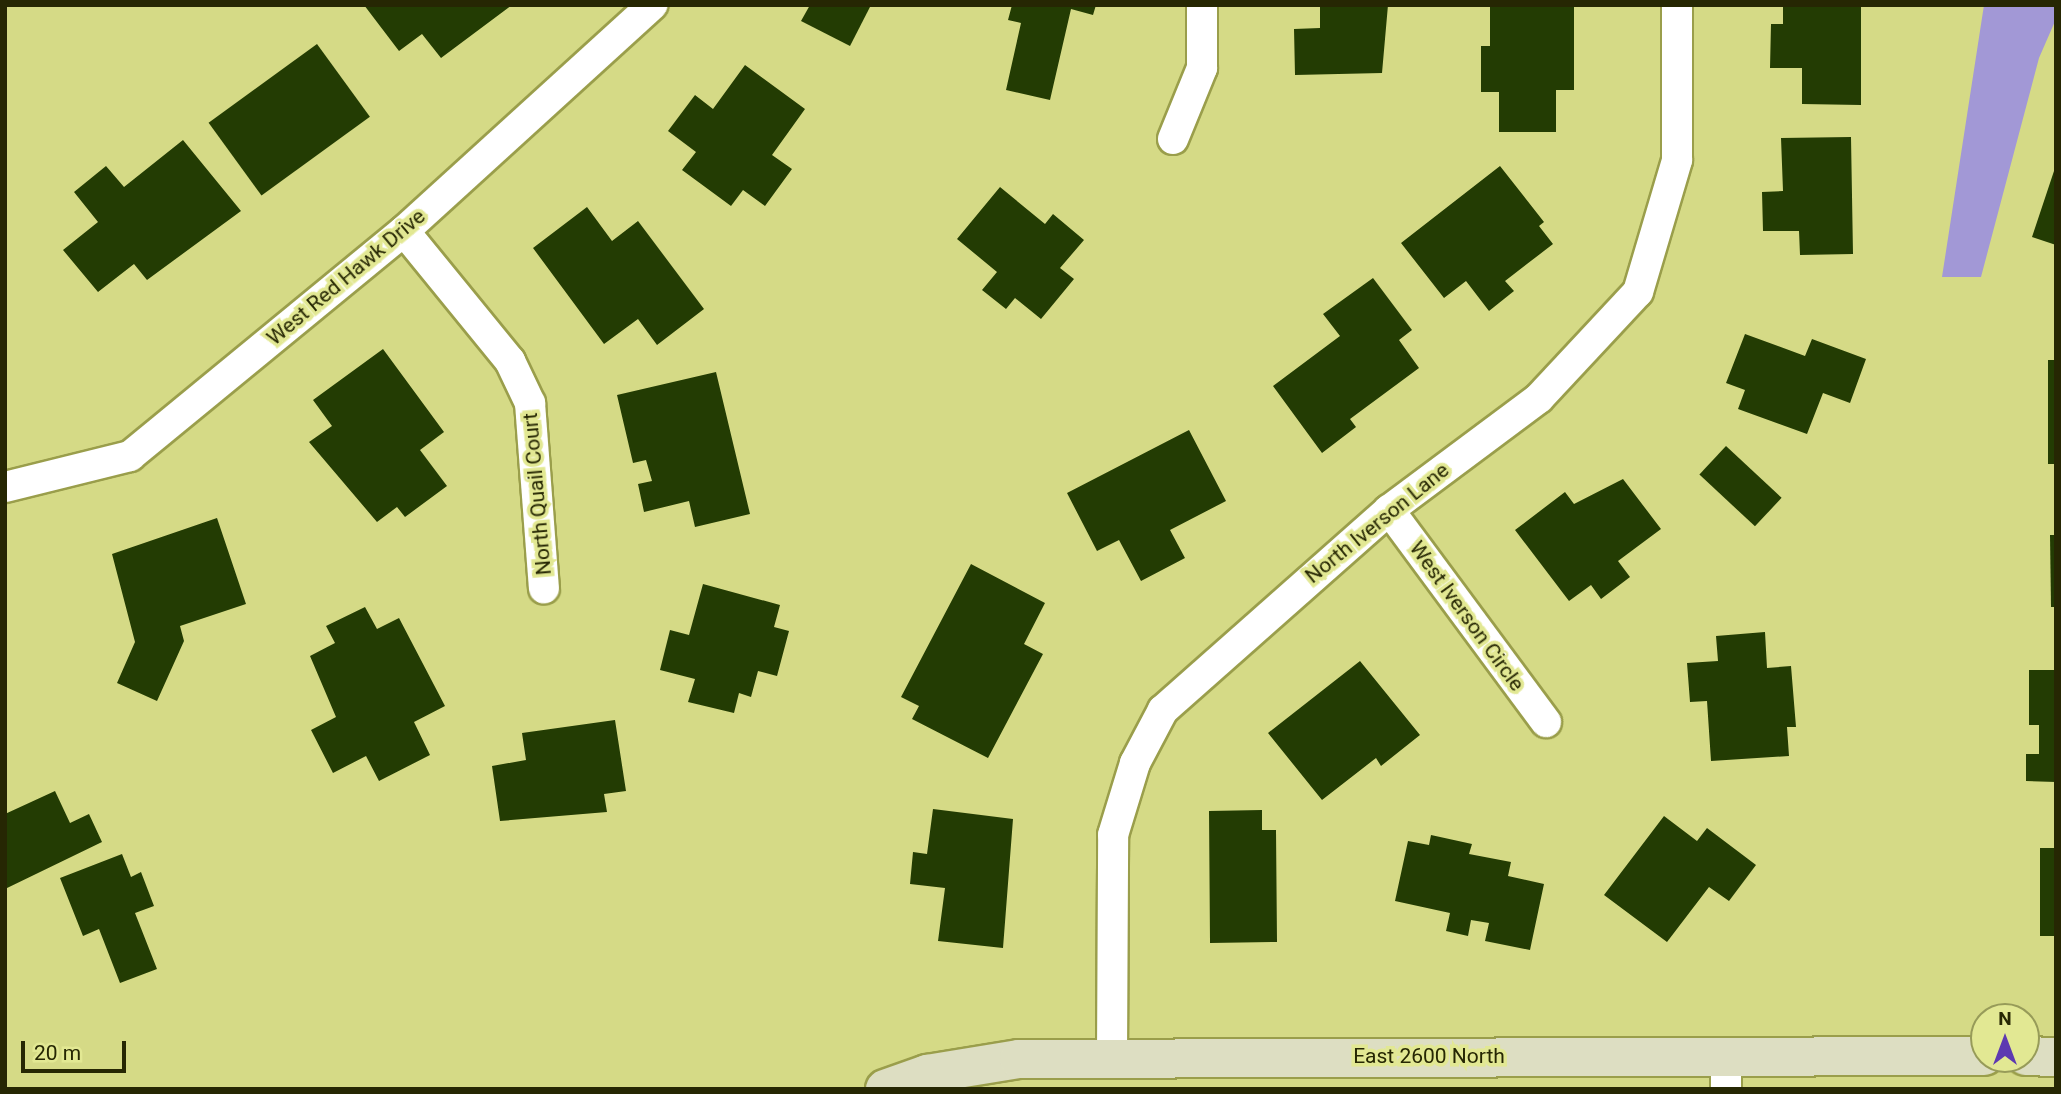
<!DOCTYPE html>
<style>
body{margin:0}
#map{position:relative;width:2061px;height:1094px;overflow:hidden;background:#d5da86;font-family:Roboto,sans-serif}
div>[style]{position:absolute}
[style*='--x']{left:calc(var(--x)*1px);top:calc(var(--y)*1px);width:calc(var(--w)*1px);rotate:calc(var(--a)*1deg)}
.green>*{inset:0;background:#a298d6}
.building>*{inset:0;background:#233c03;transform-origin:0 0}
.roads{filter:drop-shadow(2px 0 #9a9e4b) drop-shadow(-2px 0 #9a9e4b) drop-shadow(0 2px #9a9e4b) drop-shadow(0 -2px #9a9e4b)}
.street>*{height:30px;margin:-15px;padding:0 15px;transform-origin:15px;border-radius:15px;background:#fff}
.secondary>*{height:38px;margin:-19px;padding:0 19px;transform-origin:19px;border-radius:19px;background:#dddec2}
span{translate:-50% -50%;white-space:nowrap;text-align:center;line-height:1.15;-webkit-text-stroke:7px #e2e893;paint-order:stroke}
.street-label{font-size:21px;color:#262703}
.frame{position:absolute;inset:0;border:7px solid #262703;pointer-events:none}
.north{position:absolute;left:1970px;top:1003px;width:70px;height:70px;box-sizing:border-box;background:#e2e893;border:2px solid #979b59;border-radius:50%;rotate:0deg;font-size:19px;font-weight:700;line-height:28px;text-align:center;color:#262703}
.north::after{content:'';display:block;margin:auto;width:24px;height:32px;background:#5d39b1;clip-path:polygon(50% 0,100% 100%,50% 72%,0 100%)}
.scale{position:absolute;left:21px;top:1041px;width:105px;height:32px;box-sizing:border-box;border:4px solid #262703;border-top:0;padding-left:9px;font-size:21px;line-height:24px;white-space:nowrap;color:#262703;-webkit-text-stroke:5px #e2e893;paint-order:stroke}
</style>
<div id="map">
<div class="green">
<div style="clip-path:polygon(1984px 5px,2056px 5px,2056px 19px,2039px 58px,1981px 277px,1942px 277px)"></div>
</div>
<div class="building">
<div style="clip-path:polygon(364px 5px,512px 5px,441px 58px,422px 34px,399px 51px)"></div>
<div style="clip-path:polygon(810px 5px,871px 5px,850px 46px,801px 21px)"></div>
<div style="clip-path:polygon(1012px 5px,1096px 5px,1093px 15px,1071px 9px,1050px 100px,1006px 90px,1021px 23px,1008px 20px)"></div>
<div style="clip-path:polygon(1320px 5px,1388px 5px,1382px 73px,1295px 75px,1294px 29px,1320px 28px)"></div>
<div style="clip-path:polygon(1490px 5px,1574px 5px,1574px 90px,1556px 90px,1556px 132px,1499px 132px,1499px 92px,1481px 92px,1481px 46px,1490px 46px)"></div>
<div style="clip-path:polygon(1783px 5px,1861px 5px,1861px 105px,1802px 104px,1802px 68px,1770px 68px,1771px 24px,1783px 24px)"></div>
<div style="left:317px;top:44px;width:90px;height:134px;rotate:54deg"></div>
<div style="clip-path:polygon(745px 65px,805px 109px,772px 155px,792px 169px,765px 206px,743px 190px,731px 206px,682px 170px,696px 152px,668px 131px,695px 95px,713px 109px)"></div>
<div style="clip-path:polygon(1851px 137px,1853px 254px,1800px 255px,1799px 231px,1763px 231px,1762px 192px,1783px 191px,1781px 138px)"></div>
<div style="clip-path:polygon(183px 140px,241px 211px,147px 280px,134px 264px,98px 292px,63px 250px,98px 222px,74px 192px,106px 166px,124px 187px)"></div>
<div style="clip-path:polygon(1500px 166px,1544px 222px,1539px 226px,1553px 244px,1505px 281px,1514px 291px,1489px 311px,1466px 281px,1444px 298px,1401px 243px)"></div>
<div style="clip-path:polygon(2055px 168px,2056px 168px,2056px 245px,2032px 237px)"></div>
<div style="clip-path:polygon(1000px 187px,1045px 224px,1053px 214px,1084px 240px,1060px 268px,1074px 279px,1041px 319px,1015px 298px,1006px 309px,982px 290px,997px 272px,957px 239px)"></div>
<div style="clip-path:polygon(587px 207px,612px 241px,638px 221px,704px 309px,657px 345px,638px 319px,604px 344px,533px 248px)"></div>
<div style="clip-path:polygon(1373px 278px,1412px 330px,1399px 340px,1419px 368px,1350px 419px,1356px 427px,1322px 453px,1273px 386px,1340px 336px,1323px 314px)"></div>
<div style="clip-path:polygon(1745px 334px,1805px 356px,1812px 339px,1866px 359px,1850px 403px,1823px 393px,1807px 434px,1738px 409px,1745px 390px,1726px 383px)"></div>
<div style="clip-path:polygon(383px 349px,444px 432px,420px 450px,447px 486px,405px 517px,397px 507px,377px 522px,309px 442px,332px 426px,313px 400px)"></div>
<div style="left:2048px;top:360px;width:8px;height:104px"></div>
<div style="clip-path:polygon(716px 372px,750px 514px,695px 527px,689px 501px,644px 512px,638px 484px,652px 481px,646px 460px,633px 463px,617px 395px)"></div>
<div style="clip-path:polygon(1189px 430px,1226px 501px,1170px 530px,1185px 558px,1141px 581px,1119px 540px,1097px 551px,1067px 493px)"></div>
<div style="left:1726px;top:446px;width:76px;height:39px;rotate:43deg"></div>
<div style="clip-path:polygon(1623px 479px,1661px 529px,1618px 561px,1630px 577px,1601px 599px,1591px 585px,1569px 601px,1515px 530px,1565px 492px,1574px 504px)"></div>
<div style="clip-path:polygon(217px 518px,246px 604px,180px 626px,184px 641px,157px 701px,117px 683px,135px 642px,112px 554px)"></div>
<div style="clip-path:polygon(2050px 535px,2056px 535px,2056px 607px,2051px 607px)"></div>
<div style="clip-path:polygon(971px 564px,1045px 603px,1024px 644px,1043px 654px,988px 758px,912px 719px,919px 706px,901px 697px)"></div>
<div style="clip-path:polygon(703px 584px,780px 605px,774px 627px,789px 631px,777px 676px,758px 671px,751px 697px,739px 693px,734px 713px,688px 702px,695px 679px,660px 670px,670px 630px,689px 635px)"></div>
<div style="clip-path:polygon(365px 607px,377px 629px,399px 618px,445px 706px,414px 722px,430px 755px,379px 781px,366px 756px,333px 773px,311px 730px,336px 717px,310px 656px,335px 643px,326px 626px)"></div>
<div style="clip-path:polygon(1765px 632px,1767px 668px,1791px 666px,1796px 727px,1787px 727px,1789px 756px,1711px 761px,1707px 701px,1690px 702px,1687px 663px,1718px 661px,1716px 636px)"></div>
<div style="clip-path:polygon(1360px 661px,1420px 735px,1381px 766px,1376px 758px,1322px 800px,1268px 733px)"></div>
<div style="clip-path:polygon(2029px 670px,2056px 670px,2056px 782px,2026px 781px,2026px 754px,2039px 754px,2039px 725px,2029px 725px)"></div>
<div style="clip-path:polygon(615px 720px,626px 791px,604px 794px,607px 812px,500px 821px,492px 766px,526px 760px,522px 733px)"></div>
<div style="clip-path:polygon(55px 791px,70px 823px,89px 814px,102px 842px,5px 889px,5px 814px)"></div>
<div style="clip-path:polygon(933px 809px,1013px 819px,1003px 948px,938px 941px,945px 888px,910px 884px,913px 852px,927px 854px)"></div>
<div style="clip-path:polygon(1262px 810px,1262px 830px,1276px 830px,1277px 942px,1210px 943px,1209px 811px)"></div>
<div style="clip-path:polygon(1664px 816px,1697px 841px,1707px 828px,1756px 865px,1729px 901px,1709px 887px,1667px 942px,1604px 895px)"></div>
<div style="clip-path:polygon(1431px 835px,1472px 844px,1469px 854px,1511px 862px,1508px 876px,1544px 884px,1530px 950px,1485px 941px,1489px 923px,1471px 920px,1468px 936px,1446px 931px,1450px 913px,1395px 901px,1408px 841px,1429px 845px)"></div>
<div style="left:2056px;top:848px;width:88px;height:16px;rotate:90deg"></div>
<div style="clip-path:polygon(122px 854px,131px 877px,141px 872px,154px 906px,135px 913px,157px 969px,120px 983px,99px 929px,83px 936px,60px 878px)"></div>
</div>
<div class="roads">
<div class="street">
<div style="--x:1173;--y:139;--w:77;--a:-67.8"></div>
<div style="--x:1202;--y:68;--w:63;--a:-90"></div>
<div style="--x:404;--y:231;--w:168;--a:50.8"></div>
<div style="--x:510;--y:361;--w:47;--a:64.5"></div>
<div style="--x:530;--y:403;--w:186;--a:85.7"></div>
<div style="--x:5;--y:487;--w:129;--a:-13.9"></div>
<div style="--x:130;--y:456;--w:355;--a:-39.4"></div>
<div style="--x:404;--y:231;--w:336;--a:-42.3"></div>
<div style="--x:1389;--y:510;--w:264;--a:53.5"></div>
<div style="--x:1726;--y:1056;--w:33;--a:90"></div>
<div style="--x:1112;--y:1057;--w:222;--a:-89.7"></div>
<div style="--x:1113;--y:835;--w:75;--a:-73"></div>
<div style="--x:1135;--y:763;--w:60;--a:-62.2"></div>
<div style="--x:1163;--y:710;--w:302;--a:-41.5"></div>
<div style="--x:1389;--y:510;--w:187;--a:-36.7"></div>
<div style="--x:1539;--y:398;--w:145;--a:-47"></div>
<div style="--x:1638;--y:292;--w:138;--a:-73.5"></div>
<div style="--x:1677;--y:160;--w:155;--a:-90"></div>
</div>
<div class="secondary">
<div style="--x:2026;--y:1056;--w:30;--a:2"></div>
<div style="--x:885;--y:1089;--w:45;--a:-19.7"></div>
<div style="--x:927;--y:1074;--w:93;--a:-9.3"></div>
<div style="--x:1019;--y:1059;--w:965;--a:-0.18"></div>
</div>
</div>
<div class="street-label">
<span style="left:346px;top:277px;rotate:-40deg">West Red Hawk Drive</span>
<span style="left:537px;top:494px;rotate:-95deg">North Quail Court</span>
<span style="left:1377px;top:523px;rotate:-39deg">North Iverson Lane</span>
<span style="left:1467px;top:616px;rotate:54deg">West Iverson Circle</span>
<span style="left:1429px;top:1056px">East 2600 North</span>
</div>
<div class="frame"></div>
<div class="north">N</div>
<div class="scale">20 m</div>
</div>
